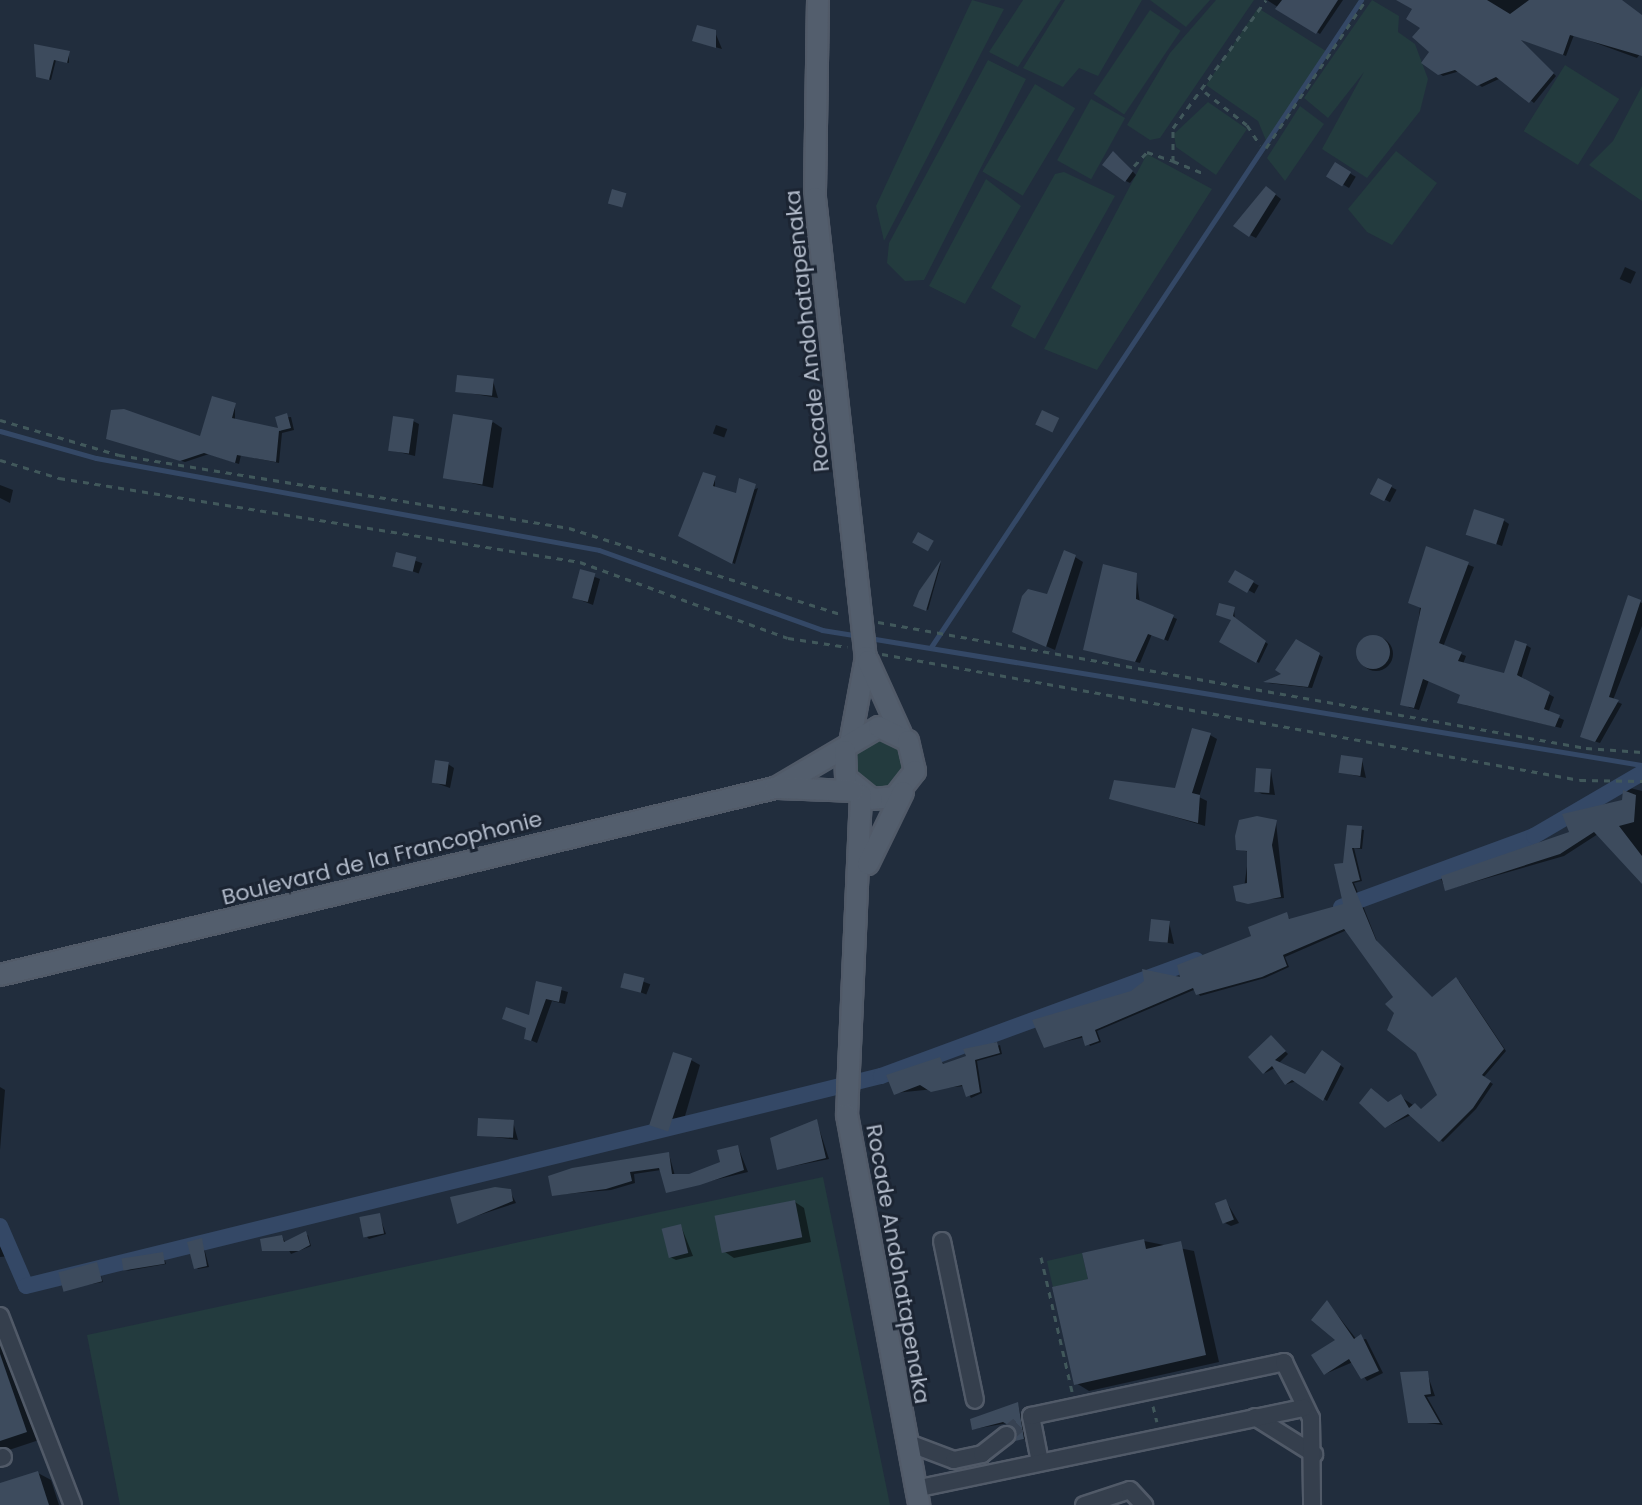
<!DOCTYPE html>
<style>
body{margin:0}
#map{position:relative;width:1642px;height:1505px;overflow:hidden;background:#212d3d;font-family:Poppins,sans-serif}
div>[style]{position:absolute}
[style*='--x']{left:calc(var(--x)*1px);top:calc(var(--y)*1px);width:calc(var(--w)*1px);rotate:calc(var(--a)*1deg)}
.green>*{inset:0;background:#233b3e;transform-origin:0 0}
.shadow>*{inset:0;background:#0007;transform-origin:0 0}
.round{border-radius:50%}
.stream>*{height:5px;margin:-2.5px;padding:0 2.5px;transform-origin:2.5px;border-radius:2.5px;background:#344866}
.canal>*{height:16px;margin:-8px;padding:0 8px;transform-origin:8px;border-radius:8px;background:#344866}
.building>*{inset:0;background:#3d4b5d;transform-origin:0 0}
.minor-tunnel>*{height:16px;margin-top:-8px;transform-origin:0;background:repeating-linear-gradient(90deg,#374252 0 16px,transparent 0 24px)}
.path>*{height:3px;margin-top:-1.5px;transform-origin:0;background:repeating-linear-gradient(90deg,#41585b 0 6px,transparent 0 12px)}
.roads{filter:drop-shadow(2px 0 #515a68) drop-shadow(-2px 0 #515a68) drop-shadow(0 2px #515a68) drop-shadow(0 -2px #515a68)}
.minor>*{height:16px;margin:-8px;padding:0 8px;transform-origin:8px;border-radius:8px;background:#353f4d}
.major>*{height:20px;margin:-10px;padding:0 10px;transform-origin:10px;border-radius:10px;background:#535e6d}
span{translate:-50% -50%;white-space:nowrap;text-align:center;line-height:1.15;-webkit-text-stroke:6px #1b2432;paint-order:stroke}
.street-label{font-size:22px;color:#b1bac9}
</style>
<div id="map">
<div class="green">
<div style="clip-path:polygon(972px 0,1004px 9px,884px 241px,876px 206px)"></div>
<div style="clip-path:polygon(1023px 0,1061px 0,1018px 67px,989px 52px)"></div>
<div style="clip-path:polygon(1065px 0,1142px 0,1098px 76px,1079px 68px,1063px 87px,1023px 68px)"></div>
<div style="clip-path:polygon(1150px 0,1210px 0,1186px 27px)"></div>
<div style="clip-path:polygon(1216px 0,1254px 0,1160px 138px,1150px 140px,1127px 125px,1170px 53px)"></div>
<div style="clip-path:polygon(1372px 0,1399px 16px,1398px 32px,1415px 44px,1428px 79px,1420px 111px,1367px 178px,1322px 149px,1364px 72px,1328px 118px,1304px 98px)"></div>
<div style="clip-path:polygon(1258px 8px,1329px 53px,1267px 143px,1258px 121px,1206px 85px)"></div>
<div style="left:1150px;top:10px;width:37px;height:101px;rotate:34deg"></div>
<div style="clip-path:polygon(988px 60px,1026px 79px,924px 280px,905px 281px,887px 263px,889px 243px)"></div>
<div style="left:1565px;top:65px;width:64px;height:78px;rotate:32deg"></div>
<div style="left:1035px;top:84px;width:47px;height:102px;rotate:31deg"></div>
<div style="clip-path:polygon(1642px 86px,1642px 201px,1589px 165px,1613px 141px)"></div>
<div style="left:1091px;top:99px;width:39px;height:70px;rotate:29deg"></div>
<div style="clip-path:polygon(1208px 102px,1247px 129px,1216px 175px,1176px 147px,1174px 134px)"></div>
<div style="clip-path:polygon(1300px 106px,1324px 124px,1285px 181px,1267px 158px)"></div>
<div style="clip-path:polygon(1396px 151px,1437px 183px,1392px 245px,1367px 232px,1348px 209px)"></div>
<div style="clip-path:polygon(1147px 154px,1212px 189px,1097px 370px,1044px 349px)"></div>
<div style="clip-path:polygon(1064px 172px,1115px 196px,1035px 339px,1011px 326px,1021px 306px,991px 288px,1055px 174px)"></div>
<div style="clip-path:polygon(986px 179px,1021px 206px,965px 304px,929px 286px)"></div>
<div style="clip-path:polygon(875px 734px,900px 745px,907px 765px,891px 791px,862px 791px,847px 758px)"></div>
<div style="clip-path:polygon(823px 1177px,890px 1505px,120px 1505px,87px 1335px)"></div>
<div style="left:1082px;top:1253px;width:27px;height:36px;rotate:77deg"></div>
</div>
<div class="shadow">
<div style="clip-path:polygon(1267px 0,1343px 0,1320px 34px)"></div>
<div style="clip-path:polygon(1411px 0,1609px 0,1642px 16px,1642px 51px,1637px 58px,1574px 35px,1566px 56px,1519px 38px,1556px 76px,1534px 103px,1501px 78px,1482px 87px,1460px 71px,1443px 76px,1424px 63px,1431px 51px)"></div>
<div style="clip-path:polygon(715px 32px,722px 49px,701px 43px)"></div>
<div style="clip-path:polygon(36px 47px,69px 53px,69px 63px,56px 60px,51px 80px,41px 77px)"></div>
<div style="clip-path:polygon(1118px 156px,1136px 175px,1130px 183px,1126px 181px)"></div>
<div style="left:1336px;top:165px;width:23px;height:13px;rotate:31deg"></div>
<div style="clip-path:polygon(1272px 192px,1281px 199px,1256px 238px,1250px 235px)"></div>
<div style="left:1625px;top:267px;width:12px;height:13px;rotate:24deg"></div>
<div style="clip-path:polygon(493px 381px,498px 398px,457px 391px)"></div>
<div style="clip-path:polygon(235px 405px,235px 421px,281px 431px,277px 418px,291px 417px,294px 430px,282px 433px,279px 463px,241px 455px,239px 464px,209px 454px,185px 462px,112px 440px,112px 412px,201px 438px)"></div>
<div style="clip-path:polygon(413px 421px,419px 424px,415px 456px,390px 450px)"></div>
<div style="clip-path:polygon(493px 422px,502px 428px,493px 488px,445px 477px)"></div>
<div style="left:716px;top:425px;width:12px;height:9px;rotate:20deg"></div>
<div style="clip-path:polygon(715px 478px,715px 489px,737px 496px,758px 488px,735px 564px,681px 536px)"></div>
<div style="left:1378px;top:480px;width:21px;height:14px;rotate:28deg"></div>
<div style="clip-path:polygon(0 485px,13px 490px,10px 503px,0 498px)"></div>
<div style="clip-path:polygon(1503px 520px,1509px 524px,1502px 546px,1468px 534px)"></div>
<div style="clip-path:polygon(1427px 549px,1474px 567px,1443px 647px,1466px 656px,1463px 664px,1505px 675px,1526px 645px,1531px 648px,1521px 679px,1554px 697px,1548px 713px,1564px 720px,1561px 728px,1465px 705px,1462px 695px,1429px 680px,1419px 710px,1408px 707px)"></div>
<div style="left:397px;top:554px;width:27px;height:11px;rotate:20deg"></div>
<div style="clip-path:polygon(1075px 557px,1083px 562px,1055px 650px,1023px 636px)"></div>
<div style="clip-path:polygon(941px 563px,928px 610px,916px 605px)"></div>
<div style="clip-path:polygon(582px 572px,600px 579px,593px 605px,575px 598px)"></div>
<div style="left:1236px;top:573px;width:26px;height:9px;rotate:29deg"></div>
<div style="clip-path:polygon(1136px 575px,1140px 603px,1177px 619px,1168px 641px,1152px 634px,1140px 663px,1085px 649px)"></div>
<div style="clip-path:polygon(1629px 598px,1642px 603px,1642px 626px,1613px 700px,1622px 704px,1600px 743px,1587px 739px)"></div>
<div style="clip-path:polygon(1234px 609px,1235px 620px,1268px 644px,1259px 663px,1222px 641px,1233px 620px,1221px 616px)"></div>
<div class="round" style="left:1359px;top:637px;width:34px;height:34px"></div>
<div style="clip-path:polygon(1296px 642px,1323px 657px,1312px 688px,1268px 683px,1285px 674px)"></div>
<div style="clip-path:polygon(1210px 735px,1217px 739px,1199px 797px,1207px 801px,1205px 826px,1111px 798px,1176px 791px)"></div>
<div style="clip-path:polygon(1362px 760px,1366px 778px,1340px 772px)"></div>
<div style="clip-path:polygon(448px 764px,454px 768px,450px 788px,433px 782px)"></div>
<div style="clip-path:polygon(1271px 771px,1275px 795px,1262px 794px,1256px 791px)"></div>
<div style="clip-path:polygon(1626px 787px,1642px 791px,1642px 881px,1598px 834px,1564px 856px,1446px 890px,1441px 879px,1571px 833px,1624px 802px)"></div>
<div style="clip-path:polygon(1276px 822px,1284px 898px,1242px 902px,1249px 852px,1238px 849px)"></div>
<div style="clip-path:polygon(1349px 827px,1364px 830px,1362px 849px,1354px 848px,1362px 881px,1354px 883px,1378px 944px,1433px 999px,1459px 981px,1506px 1051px,1483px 1078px,1493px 1084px,1476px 1109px,1443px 1142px,1411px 1115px,1386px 1127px,1389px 1104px,1401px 1097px,1422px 1111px,1440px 1095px,1396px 1013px,1395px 997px,1347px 930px,1285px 957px,1289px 967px,1265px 978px,1200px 996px,1196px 989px,1097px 1031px,1101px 1042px,1090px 1046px,1085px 1037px,1046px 1046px,1183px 980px,1286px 914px,1291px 921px,1345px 906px)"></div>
<div style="clip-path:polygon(1169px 922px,1174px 944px,1151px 940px)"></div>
<div style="left:626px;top:975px;width:26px;height:11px;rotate:21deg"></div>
<div style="clip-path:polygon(537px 983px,568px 992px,565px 1004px,552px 1001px,537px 1043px,526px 1038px)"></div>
<div style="clip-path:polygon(1272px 1038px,1288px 1054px,1278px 1064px,1306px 1076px,1327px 1055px,1344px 1068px,1327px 1101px,1297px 1081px,1287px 1084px,1275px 1068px,1265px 1073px)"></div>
<div style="clip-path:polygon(1000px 1045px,1002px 1054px,977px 1061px,982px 1093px,971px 1098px,964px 1086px,895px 1093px,940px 1059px,945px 1066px)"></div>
<div style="clip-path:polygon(691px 1060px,700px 1065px,680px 1133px,662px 1130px,654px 1125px)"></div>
<div style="clip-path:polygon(0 1087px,5px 1090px,0 1150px)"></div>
<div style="clip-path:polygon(513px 1122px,518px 1140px,480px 1135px)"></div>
<div style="clip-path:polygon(817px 1122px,829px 1159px,779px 1169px)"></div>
<div style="clip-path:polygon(738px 1147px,748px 1172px,669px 1191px,661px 1170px,634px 1174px,635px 1183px,611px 1190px,554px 1195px,669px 1154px,675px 1176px,690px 1176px,722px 1163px)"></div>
<div style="clip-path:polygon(510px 1191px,516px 1203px,458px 1222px)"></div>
<div style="clip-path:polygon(1226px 1201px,1239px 1223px,1231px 1226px,1225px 1223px)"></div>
<div style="clip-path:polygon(795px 1202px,804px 1208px,811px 1242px,734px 1258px,725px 1252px)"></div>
<div style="clip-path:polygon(379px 1215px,386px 1234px,369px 1239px,367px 1237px)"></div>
<div style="clip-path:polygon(681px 1226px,693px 1256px,676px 1260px,670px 1257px)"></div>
<div style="clip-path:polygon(308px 1235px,311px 1246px,291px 1254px,287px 1247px,266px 1251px,282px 1237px,286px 1243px)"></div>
<div style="clip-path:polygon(202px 1240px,209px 1267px,198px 1269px,196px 1267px)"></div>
<div style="clip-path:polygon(1144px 1241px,1194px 1251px,1219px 1362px,1089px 1391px,1076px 1383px,1090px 1280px)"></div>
<div style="clip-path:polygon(0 1246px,10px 1246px,11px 1256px,0 1257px)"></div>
<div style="clip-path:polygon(163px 1254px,166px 1264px,126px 1271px)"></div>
<div style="clip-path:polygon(97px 1264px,103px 1282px,64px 1289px)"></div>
<div style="clip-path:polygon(1328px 1303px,1357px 1340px,1366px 1339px,1383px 1373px,1367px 1381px,1353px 1362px,1325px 1374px,1338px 1340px)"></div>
<div style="clip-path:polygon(0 1315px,39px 1440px,0 1453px)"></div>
<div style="clip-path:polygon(1427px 1373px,1435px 1396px,1427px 1397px,1443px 1425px,1410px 1421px)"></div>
<div style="clip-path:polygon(1018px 1404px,1026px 1439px,1017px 1440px,1017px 1428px,1008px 1423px,974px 1429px)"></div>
<div style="clip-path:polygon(38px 1473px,51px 1480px,59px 1505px,0 1505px,0 1485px)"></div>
</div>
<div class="stream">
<div style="--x:0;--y:431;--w:100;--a:15.7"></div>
<div style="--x:96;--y:458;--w:511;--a:10.36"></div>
<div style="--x:599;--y:550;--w:237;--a:19.7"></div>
<div style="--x:822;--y:630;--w:38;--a:9"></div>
<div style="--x:869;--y:638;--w:783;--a:9.33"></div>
<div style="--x:931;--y:647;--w:777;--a:-56.39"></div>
</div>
<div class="canal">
<div style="--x:1341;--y:907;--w:206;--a:-20.2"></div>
<div style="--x:1534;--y:836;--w:125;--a:-30.3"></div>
<div style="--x:0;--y:1226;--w:65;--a:66.6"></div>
<div style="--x:26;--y:1286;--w:880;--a:-13.8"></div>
<div style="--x:881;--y:1076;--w:336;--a:-20.2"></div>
</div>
<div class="building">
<div style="clip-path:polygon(1282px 0,1338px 0,1316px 34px,1275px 9px)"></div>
<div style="clip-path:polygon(1396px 0,1487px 0,1510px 14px,1529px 0,1622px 0,1642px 15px,1642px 56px,1570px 35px,1563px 55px,1521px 40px,1554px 73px,1529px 103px,1496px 77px,1477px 86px,1455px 70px,1438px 75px,1421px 63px,1429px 52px,1412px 37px,1420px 28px,1406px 19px,1412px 9px)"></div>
<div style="clip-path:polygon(697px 25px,716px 30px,716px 48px,692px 41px)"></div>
<div style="clip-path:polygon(34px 44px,70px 51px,67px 63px,54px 60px,49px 80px,36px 77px)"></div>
<div style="clip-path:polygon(1113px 151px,1133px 171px,1125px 182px,1102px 165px)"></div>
<div style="left:1335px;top:162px;width:19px;height:17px;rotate:32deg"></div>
<div style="clip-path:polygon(1266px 186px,1276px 194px,1249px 237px,1233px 226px)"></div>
<div style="left:612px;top:189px;width:15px;height:15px;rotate:16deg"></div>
<div style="left:457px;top:375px;width:37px;height:17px;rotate:6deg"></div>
<div style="clip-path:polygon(212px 396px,236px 403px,232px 418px,278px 428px,275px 417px,287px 413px,291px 428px,279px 431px,276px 462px,237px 455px,235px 463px,204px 453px,180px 461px,106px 439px,111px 410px,124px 409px,200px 436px)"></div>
<div style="left:1042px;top:410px;width:19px;height:16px;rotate:25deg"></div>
<div style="left:453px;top:414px;width:40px;height:65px;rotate:9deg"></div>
<div style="left:393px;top:416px;width:21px;height:35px;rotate:8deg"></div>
<div style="clip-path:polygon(703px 472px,716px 476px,713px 486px,736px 493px,739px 478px,756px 484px,732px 564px,678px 536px)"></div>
<div style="left:1378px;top:478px;width:16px;height:18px;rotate:27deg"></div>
<div style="left:1474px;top:509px;width:32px;height:27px;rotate:18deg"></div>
<div style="left:918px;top:532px;width:18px;height:12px;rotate:29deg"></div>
<div style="clip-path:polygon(1426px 546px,1469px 562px,1439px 643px,1462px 652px,1458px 661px,1504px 673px,1515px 640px,1527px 644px,1517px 675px,1550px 692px,1544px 709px,1560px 715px,1555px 727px,1457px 703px,1460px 695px,1423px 679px,1414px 708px,1400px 705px,1421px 608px,1408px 603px)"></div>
<div style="clip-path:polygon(1064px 550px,1076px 555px,1046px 647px,1012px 632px,1022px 596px,1028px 589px,1047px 594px)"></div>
<div style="left:396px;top:552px;width:21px;height:15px;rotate:14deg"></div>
<div style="clip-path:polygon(941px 560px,926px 611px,913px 606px,919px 591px)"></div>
<div style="clip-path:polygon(1103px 564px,1137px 573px,1136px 599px,1174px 615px,1164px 640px,1148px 634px,1135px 662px,1083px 650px)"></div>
<div style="left:580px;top:569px;width:16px;height:30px;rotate:15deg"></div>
<div style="left:1235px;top:570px;width:22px;height:14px;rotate:30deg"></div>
<div style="clip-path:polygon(1628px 595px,1641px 600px,1609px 697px,1619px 700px,1595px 742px,1580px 737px)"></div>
<div style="clip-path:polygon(1219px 603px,1235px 607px,1233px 616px,1266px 641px,1256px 663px,1219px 642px,1231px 620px,1216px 615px)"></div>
<div class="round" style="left:1356px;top:635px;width:34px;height:34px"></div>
<div style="clip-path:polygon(1296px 639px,1320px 653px,1308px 687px,1263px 682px,1281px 674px,1275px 670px)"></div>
<div style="clip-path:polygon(1192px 728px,1211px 733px,1192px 793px,1200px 795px,1198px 823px,1109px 799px,1114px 780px,1175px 788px)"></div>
<div style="left:1341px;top:755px;width:22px;height:18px;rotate:8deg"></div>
<div style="left:435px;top:760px;width:14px;height:23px;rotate:8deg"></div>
<div style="left:1256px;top:768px;width:15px;height:24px;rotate:4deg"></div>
<div style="clip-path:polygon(1623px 790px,1636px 795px,1634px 822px,1619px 826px,1642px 856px,1642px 884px,1594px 832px,1560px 854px,1445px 891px,1441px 876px,1569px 832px,1562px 814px,1622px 800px)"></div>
<div style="clip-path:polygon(1257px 816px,1277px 820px,1272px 845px,1281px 897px,1248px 904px,1236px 901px,1233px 886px,1247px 883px,1247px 851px,1236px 850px,1235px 836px,1239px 820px)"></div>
<div style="clip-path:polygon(1347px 825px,1362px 826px,1360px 848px,1352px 848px,1360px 880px,1352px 882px,1376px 940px,1432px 997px,1456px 977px,1504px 1049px,1482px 1075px,1491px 1081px,1473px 1108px,1439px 1142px,1408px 1114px,1385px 1128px,1359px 1103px,1371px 1088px,1388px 1102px,1401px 1094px,1409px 1108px,1415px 1103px,1421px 1109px,1437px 1095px,1416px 1053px,1387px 1030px,1394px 1013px,1385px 1004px,1393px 997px,1344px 929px,1283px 955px,1287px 966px,1262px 977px,1196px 995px,1193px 988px,1095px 1030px,1099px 1041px,1085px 1046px,1082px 1036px,1044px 1048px,1032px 1020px,1131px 991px,1144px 981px,1142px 969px,1180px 977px,1177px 965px,1251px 936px,1248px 927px,1287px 912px,1289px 919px,1343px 904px,1334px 864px,1343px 863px)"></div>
<div style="left:1151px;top:919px;width:19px;height:22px;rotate:6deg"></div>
<div style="left:624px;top:973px;width:21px;height:15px;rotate:14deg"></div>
<div style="clip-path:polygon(536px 981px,562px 987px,559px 1002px,546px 999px,531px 1041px,524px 1039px,526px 1028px,502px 1019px,506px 1007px,529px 1015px)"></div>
<div style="clip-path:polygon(1271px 1035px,1286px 1051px,1275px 1060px,1305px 1074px,1322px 1050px,1341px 1064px,1323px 1101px,1292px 1080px,1285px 1085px,1272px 1066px,1263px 1074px,1248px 1057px)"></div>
<div style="clip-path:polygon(997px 1042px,1000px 1053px,975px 1060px,980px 1092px,966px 1097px,962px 1085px,931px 1092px,920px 1085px,894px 1095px,886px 1075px,940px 1057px,943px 1064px,966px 1056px,963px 1049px)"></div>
<div style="left:673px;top:1052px;width:20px;height:77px;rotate:18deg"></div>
<div style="left:478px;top:1118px;width:36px;height:18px;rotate:3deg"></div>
<div style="clip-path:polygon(817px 1119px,826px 1158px,777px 1170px,770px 1138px)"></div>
<div style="clip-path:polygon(738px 1145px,744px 1170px,700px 1185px,666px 1193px,659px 1168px,630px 1172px,632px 1181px,606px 1189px,552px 1196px,548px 1176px,572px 1168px,669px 1152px,672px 1174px,689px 1174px,720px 1162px,717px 1150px)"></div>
<div style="clip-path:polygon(495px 1187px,511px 1189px,513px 1201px,457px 1224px,450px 1197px)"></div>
<div style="left:1226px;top:1199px;width:22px;height:12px;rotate:69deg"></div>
<div style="left:795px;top:1200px;width:38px;height:82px;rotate:79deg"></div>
<div style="left:380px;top:1213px;width:21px;height:21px;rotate:79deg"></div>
<div style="left:681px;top:1224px;width:30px;height:20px;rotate:76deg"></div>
<div style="clip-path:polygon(306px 1231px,310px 1245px,299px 1251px,262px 1251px,260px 1239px,282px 1235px,284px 1242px)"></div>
<div style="clip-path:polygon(202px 1238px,207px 1266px,194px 1269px,187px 1242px)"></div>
<div style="clip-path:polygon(1144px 1239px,1146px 1249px,1181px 1241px,1206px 1355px,1074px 1385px,1052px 1287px,1088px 1279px,1082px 1253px)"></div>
<div style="left:163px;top:1252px;width:12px;height:42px;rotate:81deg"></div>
<div style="left:97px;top:1262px;width:20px;height:40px;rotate:75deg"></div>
<div style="clip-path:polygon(1327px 1300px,1354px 1339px,1361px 1334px,1379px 1371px,1361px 1379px,1349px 1359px,1324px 1375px,1311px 1355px,1335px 1340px,1311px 1320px)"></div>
<div style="clip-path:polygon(0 1354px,27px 1432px,0 1441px)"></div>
<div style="clip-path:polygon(1428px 1371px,1431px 1394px,1424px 1395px,1440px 1423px,1408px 1423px,1400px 1372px)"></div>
<div style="clip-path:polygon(1018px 1402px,1024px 1439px,1015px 1441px,1015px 1429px,1003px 1422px,972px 1430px,970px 1419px)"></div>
<div style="clip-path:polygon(38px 1471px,49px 1505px,0 1505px,0 1483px)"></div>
</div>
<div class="minor-tunnel">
<div style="--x:1006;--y:1435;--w:21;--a:-39"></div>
</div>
<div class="path">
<div style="--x:1205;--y:92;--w:53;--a:38.2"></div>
<div style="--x:1247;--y:125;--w:24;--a:57"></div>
<div style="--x:1266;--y:148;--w:179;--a:-56"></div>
<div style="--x:1173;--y:161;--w:35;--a:22"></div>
<div style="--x:1134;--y:166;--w:19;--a:-47"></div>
<div style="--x:1147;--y:152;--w:28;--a:19"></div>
<div style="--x:1173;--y:161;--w:33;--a:-90"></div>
<div style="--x:1173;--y:128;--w:158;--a:-54"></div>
<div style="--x:0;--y:420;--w:124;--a:16.4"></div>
<div style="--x:119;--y:455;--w:456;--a:9.2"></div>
<div style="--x:569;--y:528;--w:287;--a:17.6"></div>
<div style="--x:0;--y:460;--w:62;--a:17"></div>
<div style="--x:59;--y:478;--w:528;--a:9.16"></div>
<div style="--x:580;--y:562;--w:221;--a:20.1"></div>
<div style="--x:788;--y:638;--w:60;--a:8.7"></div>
<div style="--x:878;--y:622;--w:719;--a:10.09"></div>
<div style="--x:1586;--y:748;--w:56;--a:4.1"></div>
<div style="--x:882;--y:654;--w:709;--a:10.23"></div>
<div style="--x:1580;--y:780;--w:62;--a:0.9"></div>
<div style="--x:1041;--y:1257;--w:138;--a:77"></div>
<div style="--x:1153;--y:1406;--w:16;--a:76"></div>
<div style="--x:1415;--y:1504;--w:1;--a:90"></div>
</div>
<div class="roads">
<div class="minor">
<div style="--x:942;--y:1241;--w:162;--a:78.3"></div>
<div style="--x:0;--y:1316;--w:203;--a:68.9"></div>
<div style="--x:1255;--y:1417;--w:70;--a:32.1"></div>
<div style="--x:906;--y:1442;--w:51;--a:20.6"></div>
<div style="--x:954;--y:1460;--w:29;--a:-12"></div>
<div style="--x:982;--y:1454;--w:31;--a:-38"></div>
<div style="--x:0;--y:1458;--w:3;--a:-18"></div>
<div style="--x:1040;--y:1462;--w:47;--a:-101.1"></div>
<div style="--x:1031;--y:1416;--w:259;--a:-12"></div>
<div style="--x:1284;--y:1362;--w:62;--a:64.3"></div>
<div style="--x:1311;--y:1418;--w:87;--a:89.3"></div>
<div style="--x:915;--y:1489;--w:397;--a:-11.8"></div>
<div style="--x:1084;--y:1505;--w:48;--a:-18.1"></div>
<div style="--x:1130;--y:1490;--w:21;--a:47"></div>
</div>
<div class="major">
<div style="--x:818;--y:0;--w:198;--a:90.9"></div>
<div style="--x:815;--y:198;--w:462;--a:83.7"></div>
<div style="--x:866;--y:657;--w:87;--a:100.5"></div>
<div style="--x:868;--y:661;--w:80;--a:65.7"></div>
<div style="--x:779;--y:786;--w:116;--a:-30.5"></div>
<div style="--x:879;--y:727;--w:32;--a:26"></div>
<div style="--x:908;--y:741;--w:31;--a:77"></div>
<div style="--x:915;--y:771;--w:33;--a:128"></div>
<div style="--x:895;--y:797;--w:23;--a:175"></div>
<div style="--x:872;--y:799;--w:33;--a:-141"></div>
<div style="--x:846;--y:778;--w:27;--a:-92"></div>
<div style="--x:861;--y:795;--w:320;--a:92.5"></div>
<div style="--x:847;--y:1115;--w:397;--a:79.5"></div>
<div style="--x:868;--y:864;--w:80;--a:-64.1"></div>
<div style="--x:0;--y:975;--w:797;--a:-13.57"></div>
<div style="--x:775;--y:788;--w:78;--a:2.2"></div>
</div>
</div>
<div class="street-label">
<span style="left:807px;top:331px;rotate:-96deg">Rocade Andohatapenaka</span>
<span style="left:382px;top:858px;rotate:-14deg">Boulevard de la Francophonie</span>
<span style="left:898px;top:1264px;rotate:80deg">Rocade Andohatapenaka</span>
</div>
</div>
